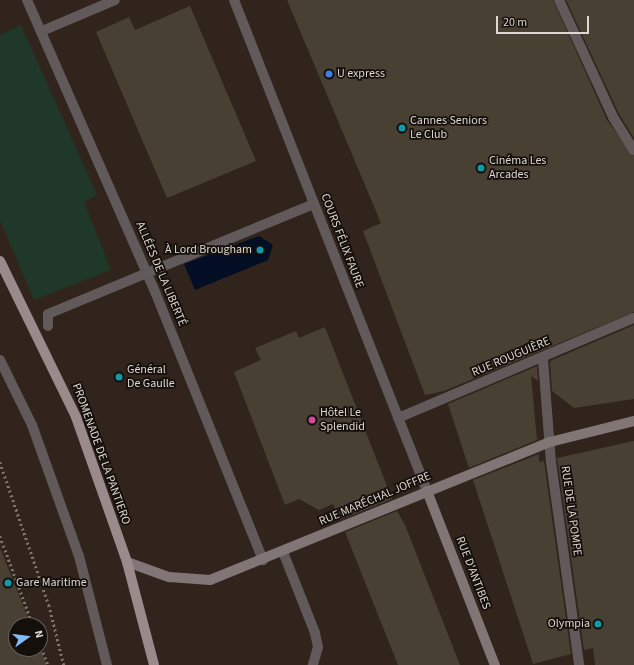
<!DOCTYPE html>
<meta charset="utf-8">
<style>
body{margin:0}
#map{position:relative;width:634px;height:665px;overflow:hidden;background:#30241c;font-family:"Source Sans 3",sans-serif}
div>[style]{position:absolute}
.green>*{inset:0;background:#203829}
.water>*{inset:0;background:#030e24}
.building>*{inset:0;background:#484033}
.path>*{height:2.5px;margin-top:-1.25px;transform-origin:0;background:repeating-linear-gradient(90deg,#817770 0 2px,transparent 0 5px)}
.lane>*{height:10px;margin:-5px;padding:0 5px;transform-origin:5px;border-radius:5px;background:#61595a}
.street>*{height:10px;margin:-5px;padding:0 5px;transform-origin:5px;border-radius:5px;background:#61595a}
.secondary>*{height:10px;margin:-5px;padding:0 5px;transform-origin:5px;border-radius:5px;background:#827576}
.primary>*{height:10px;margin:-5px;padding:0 5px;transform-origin:5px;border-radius:5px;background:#9b8a8c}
.dots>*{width:11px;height:11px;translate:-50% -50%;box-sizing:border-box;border:2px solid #140f0b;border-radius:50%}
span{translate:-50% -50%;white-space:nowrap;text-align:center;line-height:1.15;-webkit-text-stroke:3.5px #140f0b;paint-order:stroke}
.poi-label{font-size:12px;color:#dfd7d1}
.left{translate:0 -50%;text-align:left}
.right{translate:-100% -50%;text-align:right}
.street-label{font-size:12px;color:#dfd7d1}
.north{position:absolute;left:8px;top:617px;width:40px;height:40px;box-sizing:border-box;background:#140f0b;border:1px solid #655f5a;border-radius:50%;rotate:76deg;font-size:11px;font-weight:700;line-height:16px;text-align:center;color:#dfd7d1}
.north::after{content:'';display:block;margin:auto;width:14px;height:18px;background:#81bcfa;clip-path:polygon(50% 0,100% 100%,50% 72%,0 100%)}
.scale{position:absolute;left:496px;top:16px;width:93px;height:18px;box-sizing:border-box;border:2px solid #dfd7d1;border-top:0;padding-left:5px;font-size:12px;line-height:14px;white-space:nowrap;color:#dfd7d1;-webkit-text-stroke:3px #140f0b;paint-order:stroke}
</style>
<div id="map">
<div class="green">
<i style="clip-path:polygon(21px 25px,97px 195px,84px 202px,111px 270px,34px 300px,0 221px,0 35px)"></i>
</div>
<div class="water">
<i style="clip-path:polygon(259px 236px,273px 245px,268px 260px,195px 290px,184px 264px)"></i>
</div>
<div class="building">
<i style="clip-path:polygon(287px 0,553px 0,607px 120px,634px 156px,634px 312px,444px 391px,425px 395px,363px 231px,381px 223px)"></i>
<i style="clip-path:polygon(566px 0,634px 0,634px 138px,619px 114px)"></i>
<i style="clip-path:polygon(190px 6px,256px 161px,167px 198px,96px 32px,129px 17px,135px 30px)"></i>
<i style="clip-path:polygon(634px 325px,634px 399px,574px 408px,552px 391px,550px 361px)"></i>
<i style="clip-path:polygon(325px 327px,392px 499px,340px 520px,333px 504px,319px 510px,299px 499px,285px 505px,234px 372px,261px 360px,255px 348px,296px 331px,299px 338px)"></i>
<i style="clip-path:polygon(537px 366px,538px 381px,531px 376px,537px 440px,469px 468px,448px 404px)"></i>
<i style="clip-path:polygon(634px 441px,634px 665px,595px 665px,593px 648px,584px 650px,557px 458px)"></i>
<i style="clip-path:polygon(539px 454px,539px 462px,544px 461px,571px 654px,533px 664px,473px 480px)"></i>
<i style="clip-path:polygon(397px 511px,405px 525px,460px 665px,398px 665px,345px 532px)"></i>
<i style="clip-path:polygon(0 548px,31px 625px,16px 625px,16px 649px,40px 648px,47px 665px,0 665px)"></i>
</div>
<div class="path">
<i style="left:0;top:462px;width:151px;rotate:71.1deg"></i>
<i style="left:49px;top:605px;width:62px;rotate:76deg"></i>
<i style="left:0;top:536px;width:95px;rotate:69.7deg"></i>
<i style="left:40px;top:643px;width:23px;rotate:70deg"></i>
</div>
<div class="lane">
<i style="left:0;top:360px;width:72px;rotate:63.8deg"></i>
<i style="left:32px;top:425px;width:139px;rotate:70.3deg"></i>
<i style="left:79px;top:556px;width:113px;rotate:75.6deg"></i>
</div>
<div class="street">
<i style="left:27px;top:0;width:321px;rotate:66.3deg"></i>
<i style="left:156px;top:294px;width:287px;rotate:68.1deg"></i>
<i style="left:234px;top:0;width:528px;rotate:68.54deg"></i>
<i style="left:559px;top:0;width:129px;rotate:65.2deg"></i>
<i style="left:613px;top:117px;width:39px;rotate:58deg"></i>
<i style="left:42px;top:31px;width:79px;rotate:-23deg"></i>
<i style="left:48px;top:326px;width:12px;rotate:-90deg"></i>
<i style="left:48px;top:314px;width:288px;rotate:-22.5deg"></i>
<i style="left:543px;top:359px;width:103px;rotate:85.6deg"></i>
<i style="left:551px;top:462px;width:205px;rotate:82.1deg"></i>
<i style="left:398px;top:418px;width:256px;rotate:-23deg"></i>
<i style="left:283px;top:552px;width:87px;rotate:68.4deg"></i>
<i style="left:315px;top:633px;width:14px;rotate:78deg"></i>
<i style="left:318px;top:647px;width:19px;rotate:106deg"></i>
</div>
<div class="secondary">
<i style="left:427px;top:491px;width:187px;rotate:68.7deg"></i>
<i style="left:127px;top:562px;width:45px;rotate:19.7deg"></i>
<i style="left:169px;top:577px;width:41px;rotate:4.2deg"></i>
<i style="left:210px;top:580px;width:367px;rotate:-22.1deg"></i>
<i style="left:550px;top:442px;width:87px;rotate:-14deg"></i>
</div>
<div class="primary">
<i style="left:0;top:261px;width:174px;rotate:64deg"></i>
<i style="left:76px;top:417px;width:154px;rotate:70.6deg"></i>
<i style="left:127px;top:562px;width:106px;rotate:75.3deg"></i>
</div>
<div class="dots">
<i style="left:329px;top:74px;background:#3f7fe0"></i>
<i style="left:402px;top:128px;background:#0f9aa8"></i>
<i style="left:481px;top:168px;background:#0f9aa8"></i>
<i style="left:260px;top:250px;background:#0f9aa8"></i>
<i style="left:119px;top:377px;background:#0f9aa8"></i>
<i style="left:312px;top:420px;background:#d1479c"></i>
<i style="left:8px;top:583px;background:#0f9aa8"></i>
<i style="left:598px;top:624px;background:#0f9aa8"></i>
</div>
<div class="poi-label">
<span class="left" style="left:337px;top:74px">U express</span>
<span class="left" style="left:410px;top:128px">Cannes Seniors<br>Le Club</span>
<span class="left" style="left:489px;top:168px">Cinéma Les<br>Arcades</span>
<span class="right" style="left:252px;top:250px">À Lord Brougham</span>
<span class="left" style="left:127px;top:377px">Général<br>De Gaulle</span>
<span class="left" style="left:320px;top:420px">Hôtel Le<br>Splendid</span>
<span class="left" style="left:16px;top:583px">Gare Maritime</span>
<span class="right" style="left:590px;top:624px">Olympia</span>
</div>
<div class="street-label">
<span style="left:342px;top:241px;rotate:69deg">COURS FÉLIX FAURE</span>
<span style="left:161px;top:274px;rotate:67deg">ALLÉES DE LA LIBERTÉ</span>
<span style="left:511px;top:357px;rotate:-23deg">RUE ROUGUIÈRE</span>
<span style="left:101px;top:454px;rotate:70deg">PROMENADE DE LA PANTIERO</span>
<span style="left:375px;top:499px;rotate:-23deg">RUE MARÉCHAL JOFFRE</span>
<span style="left:571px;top:511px;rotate:82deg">RUE DE LA POMPE</span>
<span style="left:473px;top:573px;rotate:69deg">RUE D'ANTIBES</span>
</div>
<div class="north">N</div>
<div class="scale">20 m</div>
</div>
